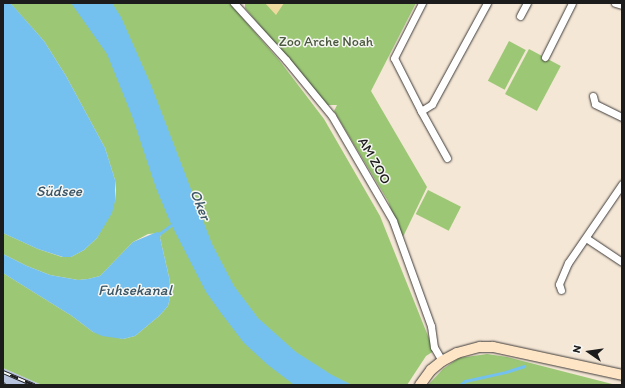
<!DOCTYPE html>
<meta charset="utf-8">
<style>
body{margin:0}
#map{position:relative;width:625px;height:388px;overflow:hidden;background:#f5e7d6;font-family:Itim,sans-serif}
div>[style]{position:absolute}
.industrial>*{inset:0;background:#b9c4de}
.green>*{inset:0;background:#9cc876;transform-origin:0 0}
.sand>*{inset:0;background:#eeda9e}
.water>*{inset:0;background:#74c0ee}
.stream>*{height:2.5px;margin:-1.25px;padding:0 1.25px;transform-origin:1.25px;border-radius:1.25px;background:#74c0ee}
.roads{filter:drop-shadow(0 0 1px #3d3a38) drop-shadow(0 0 1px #3d3a38)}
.street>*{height:7px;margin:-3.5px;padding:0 3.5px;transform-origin:3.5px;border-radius:3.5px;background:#fff}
.secondary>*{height:10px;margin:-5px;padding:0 5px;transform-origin:5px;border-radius:5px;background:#fee5c5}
.rail>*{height:4px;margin-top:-2px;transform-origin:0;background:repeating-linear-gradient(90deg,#f6f6f2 0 8px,#1c1c1c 0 16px);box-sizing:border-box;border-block:1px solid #1c1c1c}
span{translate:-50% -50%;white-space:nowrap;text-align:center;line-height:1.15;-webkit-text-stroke:3px #f6f6f2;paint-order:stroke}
.park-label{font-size:14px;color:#49583c}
.street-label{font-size:14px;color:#1c1c1c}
.water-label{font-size:15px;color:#3b5566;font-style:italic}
.frame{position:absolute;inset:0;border:4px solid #1c1c1c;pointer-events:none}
.north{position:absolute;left:569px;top:332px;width:40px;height:40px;-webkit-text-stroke:3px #f6f6f2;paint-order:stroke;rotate:283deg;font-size:11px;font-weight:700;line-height:16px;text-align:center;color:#1c1c1c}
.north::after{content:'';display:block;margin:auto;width:14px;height:18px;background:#1c1c1c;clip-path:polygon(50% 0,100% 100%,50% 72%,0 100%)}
</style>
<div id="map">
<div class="industrial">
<i style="clip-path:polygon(3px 368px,42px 385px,3px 385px)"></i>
</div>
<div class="green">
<i style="clip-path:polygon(10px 3px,230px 4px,279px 60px,324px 119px,380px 216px,434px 351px,426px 356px,407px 385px,42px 385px,3px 368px,3px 273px,72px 316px,93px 332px,123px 339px,135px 336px,159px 316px,168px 306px,171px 293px,169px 277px,160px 238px,161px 233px,148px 234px,133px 242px,100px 276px,88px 279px,78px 280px,50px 275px,27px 266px,3px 254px,3px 233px,38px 249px,62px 257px,71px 257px,84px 250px,97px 238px,115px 201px,116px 190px,115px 180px,105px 148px,66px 76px,44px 41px)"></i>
<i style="clip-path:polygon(245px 3px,416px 3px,371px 91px,427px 187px,402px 239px,388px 201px,334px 111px,337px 105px,327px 105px,245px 8px)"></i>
<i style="left:509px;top:41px;width:19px;height:45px;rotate:28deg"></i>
<i style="left:529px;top:49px;width:36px;height:51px;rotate:28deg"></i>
<i style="left:428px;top:190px;width:37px;height:27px;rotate:27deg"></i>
<i style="clip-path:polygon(487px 354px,507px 357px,616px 385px,428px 385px,443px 369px,459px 358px)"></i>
</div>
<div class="sand">
<i style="clip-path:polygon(265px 3px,284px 3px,276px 15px)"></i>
</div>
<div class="water">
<i style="clip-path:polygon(3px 3px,10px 3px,13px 6px,44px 41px,66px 76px,105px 148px,115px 180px,115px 201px,112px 213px,97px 238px,84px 250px,71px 257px,63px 257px,38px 249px,3px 233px)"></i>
<i style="clip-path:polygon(71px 3px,112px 3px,121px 17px,151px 85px,212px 244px,234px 286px,258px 318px,296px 352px,332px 375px,352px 385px,293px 384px,268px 365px,244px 343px,221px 313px,206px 292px,171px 224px,156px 188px,132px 116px,107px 54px)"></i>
<i style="clip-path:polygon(157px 232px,161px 233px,160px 238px,169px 277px,171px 293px,168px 306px,159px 316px,135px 336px,123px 339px,102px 336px,93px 332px,72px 316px,3px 273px,3px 254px,27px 266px,50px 275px,78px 280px,88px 279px,100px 276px,133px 242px)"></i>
</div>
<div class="stream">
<i style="left:159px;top:234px;width:19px;rotate:-36deg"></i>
<i style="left:460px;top:385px;width:6px;rotate:-39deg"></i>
<i style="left:465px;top:381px;width:42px;rotate:-12.4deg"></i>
<i style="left:506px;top:372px;width:19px;rotate:-18deg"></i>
</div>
<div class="roads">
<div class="street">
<i style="left:234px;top:3px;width:77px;rotate:47.6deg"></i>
<i style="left:286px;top:60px;width:72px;rotate:50.6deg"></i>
<i style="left:332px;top:116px;width:121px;rotate:59.8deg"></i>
<i style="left:393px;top:221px;width:112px;rotate:70.1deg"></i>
<i style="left:431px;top:326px;width:21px;rotate:82deg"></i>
<i style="left:434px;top:347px;width:16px;rotate:60deg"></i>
<i style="left:615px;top:3px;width:7px;rotate:16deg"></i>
<i style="left:520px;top:16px;width:15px;rotate:-62deg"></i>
<i style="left:545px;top:57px;width:60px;rotate:-63.4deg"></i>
<i style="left:593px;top:96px;width:8px;rotate:76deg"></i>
<i style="left:595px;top:104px;width:30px;rotate:26deg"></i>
<i style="left:421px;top:111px;width:59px;rotate:-117deg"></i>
<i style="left:394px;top:58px;width:62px;rotate:-63deg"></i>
<i style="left:447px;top:158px;width:54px;rotate:-119deg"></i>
<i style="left:421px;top:111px;width:13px;rotate:-32deg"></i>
<i style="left:432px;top:104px;width:115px;rotate:-61.4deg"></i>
<i style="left:586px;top:238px;width:43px;rotate:33.7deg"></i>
<i style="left:561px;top:290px;width:6px;rotate:-108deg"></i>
<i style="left:559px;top:284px;width:23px;rotate:-67deg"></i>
<i style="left:568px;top:263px;width:96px;rotate:-55.6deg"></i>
</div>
<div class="secondary">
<i style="left:420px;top:385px;width:19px;rotate:-54deg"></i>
<i style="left:431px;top:370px;width:14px;rotate:-39deg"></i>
<i style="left:442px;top:361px;width:17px;rotate:-28deg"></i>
<i style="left:457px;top:353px;width:24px;rotate:-15deg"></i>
<i style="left:480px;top:347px;width:13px"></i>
<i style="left:493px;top:347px;width:132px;rotate:12.2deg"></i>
</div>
</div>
<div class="rail">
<i style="left:3px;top:372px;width:34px;rotate:23deg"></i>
<i style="left:3px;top:384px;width:2px;rotate:27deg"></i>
</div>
<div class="park-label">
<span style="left:326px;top:42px">Zoo Arche Noah</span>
</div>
<div class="street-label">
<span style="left:374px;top:161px;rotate:60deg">AM ZOO</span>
</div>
<div class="water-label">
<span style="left:59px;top:192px">Südsee</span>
<span style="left:200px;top:205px;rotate:68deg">Oker</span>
<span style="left:135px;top:291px">Fuhsekanal</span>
</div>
<div class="frame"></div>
<div class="north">N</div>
</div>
